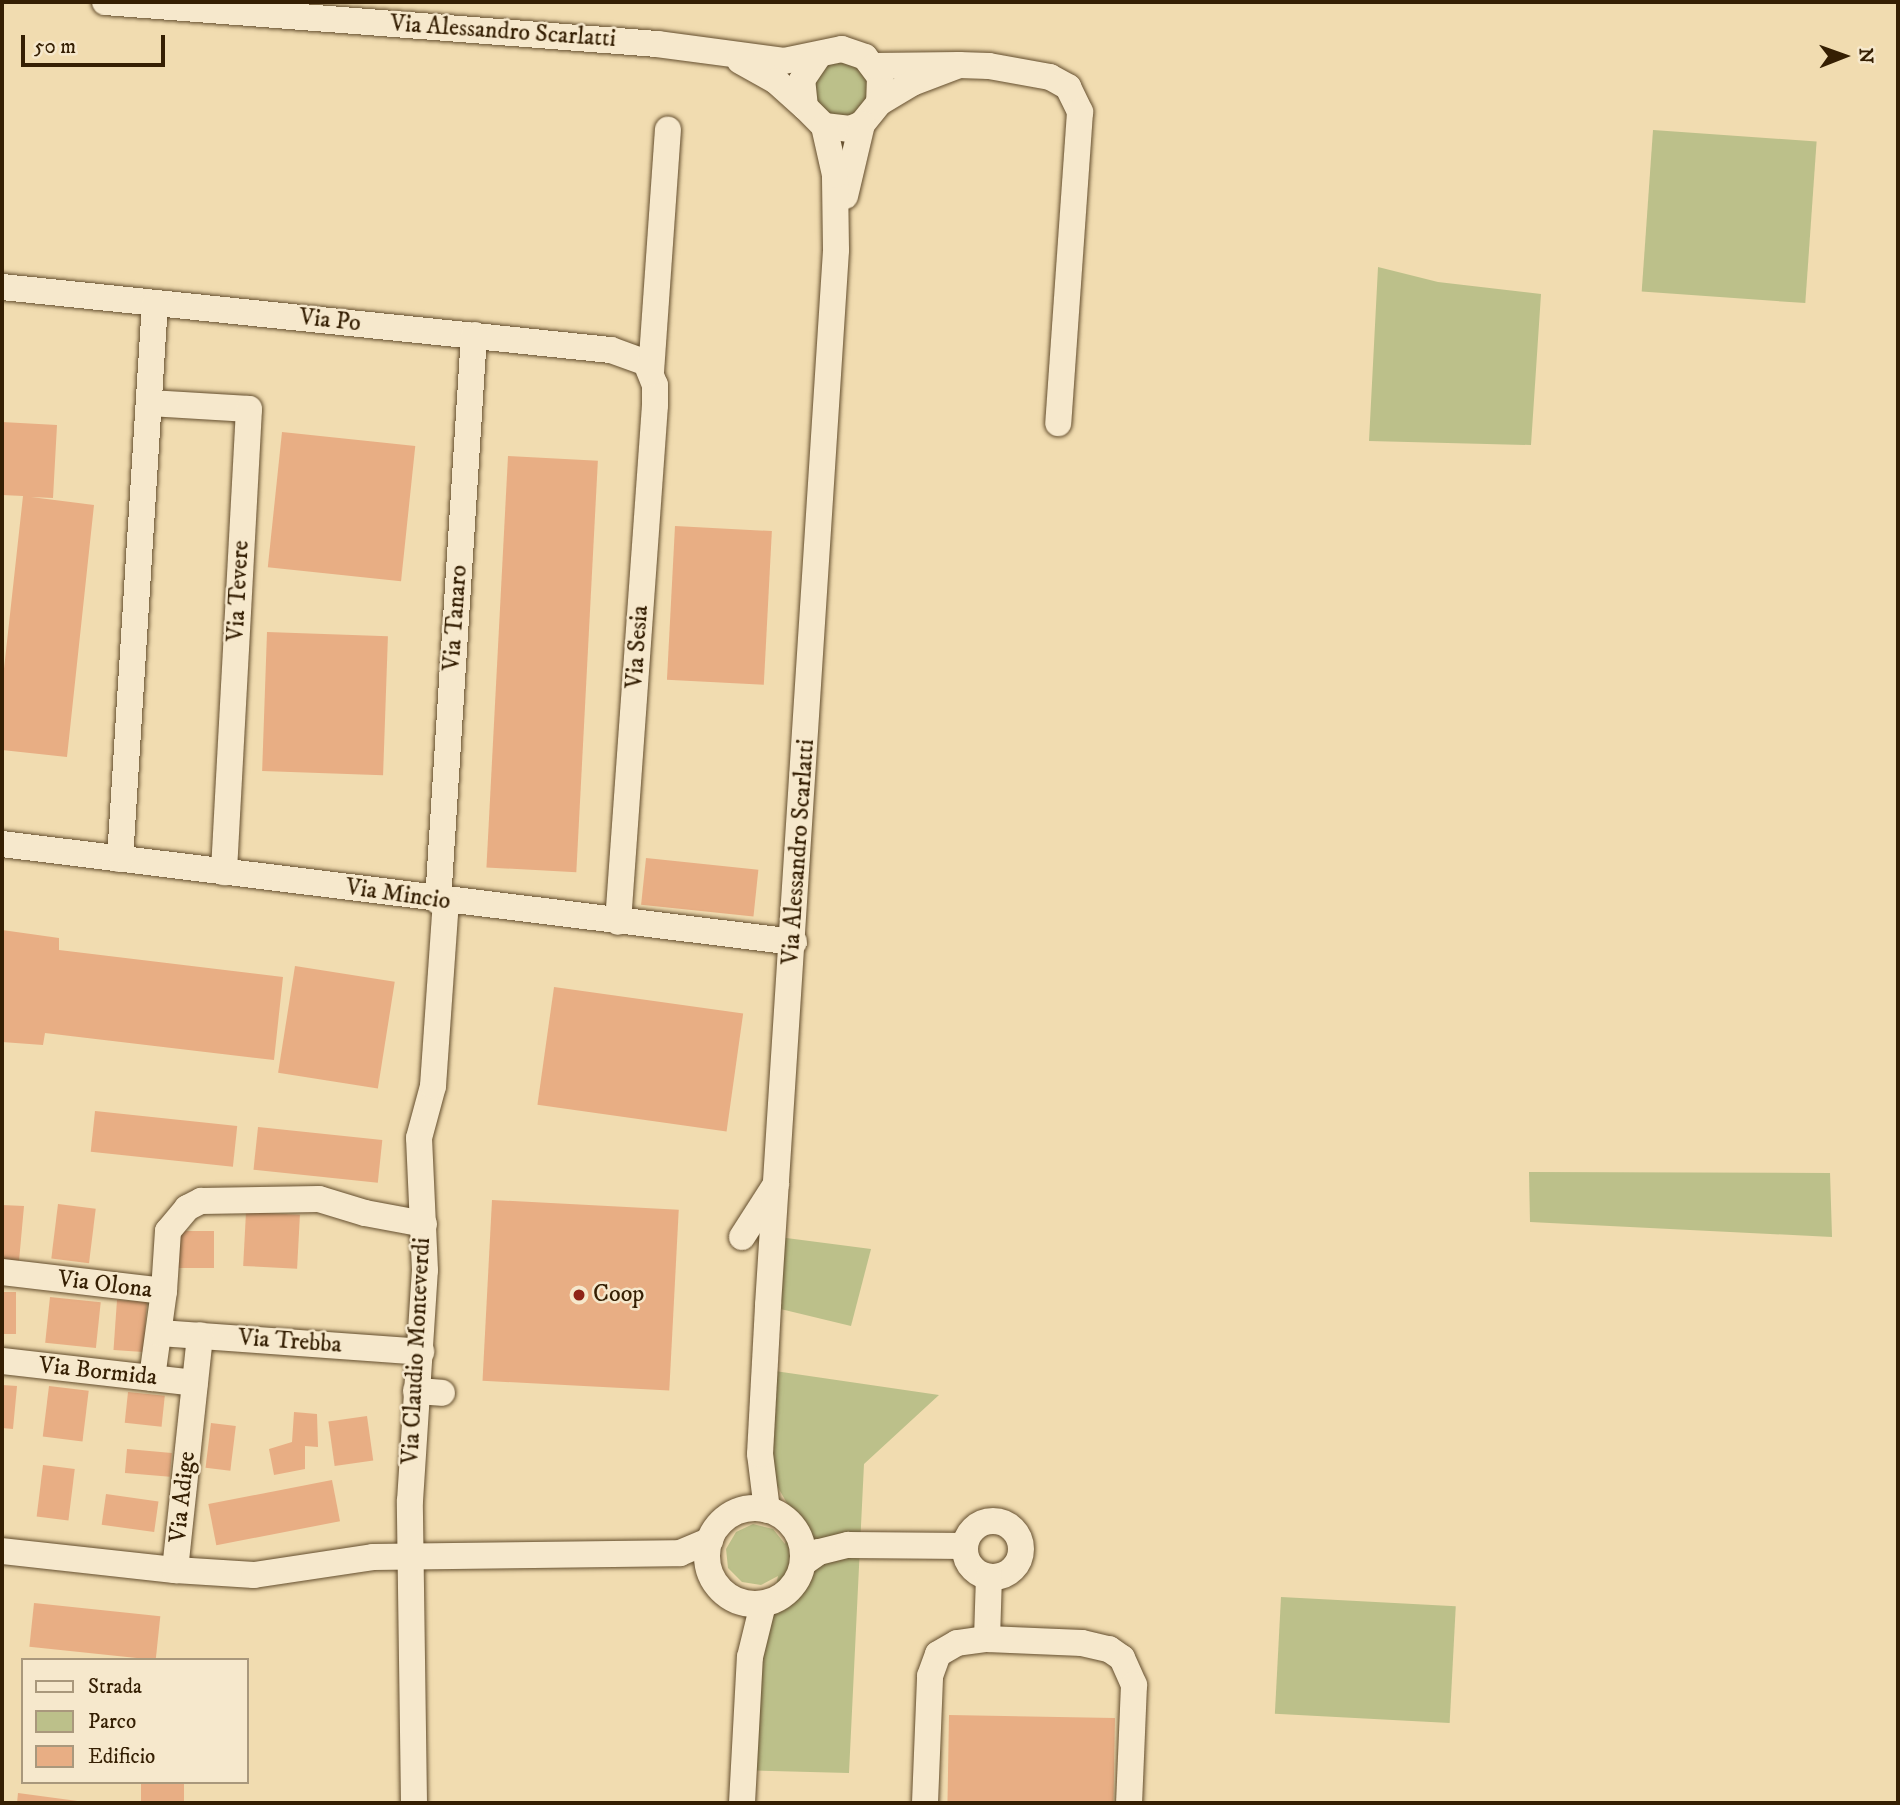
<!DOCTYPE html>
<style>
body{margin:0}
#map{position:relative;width:1900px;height:1805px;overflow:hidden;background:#f1dcb0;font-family:"IM FELL DW Pica",serif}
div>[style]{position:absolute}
.green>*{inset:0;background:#bcc08a;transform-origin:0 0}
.building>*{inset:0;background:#e8ae84;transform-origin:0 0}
.roads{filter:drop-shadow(0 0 2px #644e2e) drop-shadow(0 0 2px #644e2e)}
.minor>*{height:26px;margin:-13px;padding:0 13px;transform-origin:13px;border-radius:13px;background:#f6e8cc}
.minor>.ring{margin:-13px;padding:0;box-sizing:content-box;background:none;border:26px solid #f6e8cc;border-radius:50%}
.dots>*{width:19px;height:19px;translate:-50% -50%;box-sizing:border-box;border:4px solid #f6e8cc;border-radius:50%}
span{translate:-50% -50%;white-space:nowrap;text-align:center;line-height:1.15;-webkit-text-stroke:5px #f6e8cc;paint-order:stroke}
.street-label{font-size:24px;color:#351f03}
.poi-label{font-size:24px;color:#351f03}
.left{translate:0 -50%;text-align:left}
.frame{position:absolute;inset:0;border:4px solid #351f03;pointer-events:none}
.legend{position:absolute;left:21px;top:1658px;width:228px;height:126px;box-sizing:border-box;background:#f6e8cc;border:2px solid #a9987c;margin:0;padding:9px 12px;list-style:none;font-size:21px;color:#351f03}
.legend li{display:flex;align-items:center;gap:14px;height:35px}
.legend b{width:35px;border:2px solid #a9987c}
.north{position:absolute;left:1809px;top:21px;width:70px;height:70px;-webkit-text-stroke:5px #f6e8cc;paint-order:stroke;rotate:89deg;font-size:19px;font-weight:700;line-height:28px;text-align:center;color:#351f03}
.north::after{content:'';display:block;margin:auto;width:24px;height:32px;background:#351f03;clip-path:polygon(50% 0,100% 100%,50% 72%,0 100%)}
.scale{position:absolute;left:21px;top:35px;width:144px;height:32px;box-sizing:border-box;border:4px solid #351f03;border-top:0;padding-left:9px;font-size:21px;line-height:24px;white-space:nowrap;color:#351f03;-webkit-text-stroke:5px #f6e8cc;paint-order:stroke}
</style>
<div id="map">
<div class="green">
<i style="clip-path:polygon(839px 57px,866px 69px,868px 108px,840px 122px,813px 106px,813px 74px)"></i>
<i style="left:1653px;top:130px;width:164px;height:162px;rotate:4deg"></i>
<i style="clip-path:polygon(1378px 267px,1438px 282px,1541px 294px,1531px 445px,1369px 441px)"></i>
<i style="clip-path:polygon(1529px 1172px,1830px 1173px,1832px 1237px,1530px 1222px)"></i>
<i style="clip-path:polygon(771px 1236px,871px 1249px,851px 1326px,764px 1305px)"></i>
<i style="clip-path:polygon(775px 1371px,939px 1395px,864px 1464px,849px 1773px,737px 1770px,778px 1576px,761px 1585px,742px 1582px,728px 1568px,726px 1549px,736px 1532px,753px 1524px,773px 1529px,785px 1544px,792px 1512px,772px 1477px)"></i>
<i style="left:1281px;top:1597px;width:175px;height:117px;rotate:3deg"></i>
</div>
<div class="building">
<i style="clip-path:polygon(2px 422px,57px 425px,53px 498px,31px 497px,94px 505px,67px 757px,2px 750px,2px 687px,23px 496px,2px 495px)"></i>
<i style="left:282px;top:432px;width:134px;height:136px;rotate:6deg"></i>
<i style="left:508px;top:456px;width:90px;height:412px;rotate:3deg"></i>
<i style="left:675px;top:526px;width:97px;height:154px;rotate:3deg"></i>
<i style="left:267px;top:632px;width:121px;height:139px;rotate:2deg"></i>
<i style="left:646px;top:858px;width:113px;height:47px;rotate:6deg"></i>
<i style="clip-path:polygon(2px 930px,59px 938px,59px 950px,283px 977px,274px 1060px,45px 1033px,43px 1045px,2px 1042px)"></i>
<i style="left:295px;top:966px;width:101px;height:108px;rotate:9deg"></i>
<i style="left:554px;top:987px;width:191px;height:119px;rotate:8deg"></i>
<i style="left:95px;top:1111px;width:143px;height:41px;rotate:6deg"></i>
<i style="left:258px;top:1127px;width:125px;height:43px;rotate:6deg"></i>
<i style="left:492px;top:1200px;width:187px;height:181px;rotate:3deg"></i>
<i style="left:58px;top:1204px;width:38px;height:55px;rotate:7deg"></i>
<i style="clip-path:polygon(2px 1205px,24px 1206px,19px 1261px,2px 1259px)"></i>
<i style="left:246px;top:1212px;width:54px;height:54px;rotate:3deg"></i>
<i style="left:178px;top:1231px;width:36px;height:37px"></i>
<i style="left:2px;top:1292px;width:14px;height:42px"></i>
<i style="left:50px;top:1297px;width:51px;height:46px;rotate:6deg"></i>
<i style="left:117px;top:1300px;width:30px;height:50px;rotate:4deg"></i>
<i style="clip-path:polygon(2px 1385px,17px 1386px,13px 1429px,2px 1428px)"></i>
<i style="left:49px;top:1386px;width:40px;height:51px;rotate:7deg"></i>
<i style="left:128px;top:1392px;width:37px;height:31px;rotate:6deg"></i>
<i style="clip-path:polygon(294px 1412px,317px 1414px,318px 1447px,305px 1446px,305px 1469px,274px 1475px,269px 1449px,292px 1442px)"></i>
<i style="left:367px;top:1416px;width:45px;height:39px;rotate:82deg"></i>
<i style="left:211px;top:1423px;width:25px;height:45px;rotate:7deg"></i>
<i style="left:127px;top:1449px;width:45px;height:24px;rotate:5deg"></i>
<i style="left:43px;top:1465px;width:32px;height:52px;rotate:7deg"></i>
<i style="left:332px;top:1480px;width:42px;height:126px;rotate:79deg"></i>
<i style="left:106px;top:1494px;width:53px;height:31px;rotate:8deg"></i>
<i style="left:34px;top:1603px;width:127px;height:44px;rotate:6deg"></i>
<i style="left:949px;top:1715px;width:166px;height:88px;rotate:1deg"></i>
<i style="left:141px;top:1782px;width:43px;height:21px"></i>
<i style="clip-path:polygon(18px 1793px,85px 1802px,85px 1803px,17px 1803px)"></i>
</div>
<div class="roads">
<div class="minor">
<i style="left:105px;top:2px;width:554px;rotate:4.35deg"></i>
<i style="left:657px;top:44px;width:128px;rotate:7.6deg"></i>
<i style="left:784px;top:61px;width:59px;rotate:-11.7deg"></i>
<i style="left:842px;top:49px;width:24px;rotate:19deg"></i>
<i style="left:865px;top:57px;width:25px;rotate:53deg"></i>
<i style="left:880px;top:77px;width:26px;rotate:92deg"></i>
<i style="left:879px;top:103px;width:27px;rotate:129deg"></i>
<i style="left:862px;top:124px;width:13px;rotate:157deg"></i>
<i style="left:850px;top:129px;width:26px;rotate:-173deg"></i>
<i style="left:824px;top:126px;width:27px;rotate:-135deg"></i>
<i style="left:805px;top:107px;width:27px;rotate:-96deg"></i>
<i style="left:802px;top:80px;width:27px;rotate:-56deg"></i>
<i style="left:740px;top:61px;width:41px;rotate:29.1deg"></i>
<i style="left:776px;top:81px;width:39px;rotate:42deg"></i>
<i style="left:959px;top:65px;width:30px;rotate:2deg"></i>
<i style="left:989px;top:66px;width:62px;rotate:10.2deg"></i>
<i style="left:1050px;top:77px;width:21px;rotate:29deg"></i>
<i style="left:1068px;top:87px;width:28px;rotate:64deg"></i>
<i style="left:1080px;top:112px;width:312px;rotate:94deg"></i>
<i style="left:874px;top:66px;width:85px;rotate:-0.7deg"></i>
<i style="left:959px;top:65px;width:50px;rotate:159deg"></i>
<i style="left:912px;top:83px;width:39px;rotate:149deg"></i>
<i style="left:845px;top:196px;width:74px;rotate:-76.7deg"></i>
<i style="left:2px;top:287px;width:612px;rotate:5.91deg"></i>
<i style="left:611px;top:350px;width:37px;rotate:20deg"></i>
<i style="left:646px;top:363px;width:24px;rotate:68deg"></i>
<i style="left:655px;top:385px;width:20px;rotate:90deg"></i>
<i style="left:655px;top:405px;width:518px;rotate:94.09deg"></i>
<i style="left:651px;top:372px;width:243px;rotate:-86deg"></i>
<i style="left:150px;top:403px;width:99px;rotate:3.5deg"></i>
<i style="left:249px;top:409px;width:464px;rotate:93.1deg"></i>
<i style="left:2px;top:844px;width:798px;rotate:7.05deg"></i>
<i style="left:120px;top:859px;width:557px;rotate:-86.4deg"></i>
<i style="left:438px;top:901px;width:567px;rotate:-86.36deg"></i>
<i style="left:742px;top:1237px;width:63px;rotate:-57.3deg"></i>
<i style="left:2px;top:1272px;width:163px;rotate:6.7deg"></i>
<i style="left:164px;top:1291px;width:88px;rotate:97.9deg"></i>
<i style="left:164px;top:1291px;width:60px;rotate:-86.2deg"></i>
<i style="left:168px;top:1231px;width:30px;rotate:-50deg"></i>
<i style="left:187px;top:1208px;width:16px;rotate:-27deg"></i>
<i style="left:201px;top:1201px;width:118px;rotate:-1deg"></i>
<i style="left:319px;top:1199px;width:48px;rotate:16.9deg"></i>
<i style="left:365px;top:1213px;width:60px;rotate:10.6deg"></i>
<i style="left:159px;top:1333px;width:263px;rotate:4.1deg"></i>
<i style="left:2px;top:1361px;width:194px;rotate:6.5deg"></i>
<i style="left:416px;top:1391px;width:26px;rotate:4deg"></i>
<i class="ring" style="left:707px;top:1508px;width:70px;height:70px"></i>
<i style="left:767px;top:1510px;width:56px;rotate:-97.1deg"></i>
<i style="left:760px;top:1454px;width:149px;rotate:-86.9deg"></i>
<i style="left:768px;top:1305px;width:1057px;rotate:-86.31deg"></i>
<i style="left:836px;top:250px;width:75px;rotate:-90.8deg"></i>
<i style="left:835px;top:175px;width:50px;rotate:-102.7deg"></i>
<i class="ring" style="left:965px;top:1521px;width:30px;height:30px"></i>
<i style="left:2px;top:1551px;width:174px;rotate:6.3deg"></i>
<i style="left:175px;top:1570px;width:236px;rotate:-83.9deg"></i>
<i style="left:803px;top:1563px;width:19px;rotate:-35deg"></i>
<i style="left:819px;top:1552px;width:30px;rotate:-14deg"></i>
<i style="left:848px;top:1545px;width:117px;rotate:0.5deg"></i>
<i style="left:175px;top:1570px;width:79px;rotate:3.6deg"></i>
<i style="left:254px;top:1575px;width:120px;rotate:-8.6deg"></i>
<i style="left:373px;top:1557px;width:307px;rotate:-0.7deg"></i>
<i style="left:680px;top:1553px;width:33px;rotate:-23deg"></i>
<i style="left:987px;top:1639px;width:62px;rotate:-88.2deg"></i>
<i style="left:414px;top:1803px;width:302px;rotate:-90.8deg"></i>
<i style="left:410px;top:1501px;width:231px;rotate:-86.3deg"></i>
<i style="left:425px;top:1270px;width:132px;rotate:-92.6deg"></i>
<i style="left:419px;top:1138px;width:54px;rotate:-74.9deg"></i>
<i style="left:433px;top:1086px;width:184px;rotate:-86deg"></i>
<i style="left:742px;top:1803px;width:146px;rotate:-86.9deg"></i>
<i style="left:750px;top:1657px;width:55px;rotate:-76.2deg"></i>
<i style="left:925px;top:1803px;width:127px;rotate:-87.7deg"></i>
<i style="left:930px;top:1676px;width:23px;rotate:-70deg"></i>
<i style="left:938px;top:1654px;width:22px;rotate:-30deg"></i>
<i style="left:957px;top:1643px;width:30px;rotate:-8deg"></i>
<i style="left:987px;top:1639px;width:95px;rotate:2.4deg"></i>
<i style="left:1082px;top:1643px;width:28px;rotate:13deg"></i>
<i style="left:1109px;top:1649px;width:16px;rotate:35deg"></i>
<i style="left:1122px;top:1658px;width:30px;rotate:66deg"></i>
<i style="left:1134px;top:1685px;width:118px;rotate:92.4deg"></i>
</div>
</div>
<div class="dots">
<i style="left:579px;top:1295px;background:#8f2418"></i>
</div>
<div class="street-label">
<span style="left:503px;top:32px;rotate:4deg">Via Alessandro Scarlatti</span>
<span style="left:330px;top:321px;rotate:6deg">Via Po</span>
<span style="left:239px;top:591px;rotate:-87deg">Via Tevere</span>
<span style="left:456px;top:618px;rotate:-86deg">Via Tanaro</span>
<span style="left:638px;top:647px;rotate:-86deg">Via Sesia</span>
<span style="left:799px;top:852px;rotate:-86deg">Via Alessandro Scarlatti</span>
<span style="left:398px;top:895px;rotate:8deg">Via Mincio</span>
<span style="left:105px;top:1285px;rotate:7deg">Via Olona</span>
<span style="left:290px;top:1342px;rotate:4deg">Via Trebba</span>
<span style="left:417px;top:1351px;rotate:-87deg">Via Claudio Monteverdi</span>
<span style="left:98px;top:1372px;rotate:6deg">Via Bormida</span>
<span style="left:183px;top:1497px;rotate:-84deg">Via Adige</span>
</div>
<div class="poi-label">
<span class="left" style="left:593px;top:1295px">Coop</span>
</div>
<div class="frame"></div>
<ul class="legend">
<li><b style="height:9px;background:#f6e8cc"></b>Strada</li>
<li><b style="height:19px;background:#bcc08a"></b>Parco</li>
<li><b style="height:19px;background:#e8ae84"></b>Edificio</li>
</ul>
<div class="north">N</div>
<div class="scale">50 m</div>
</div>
